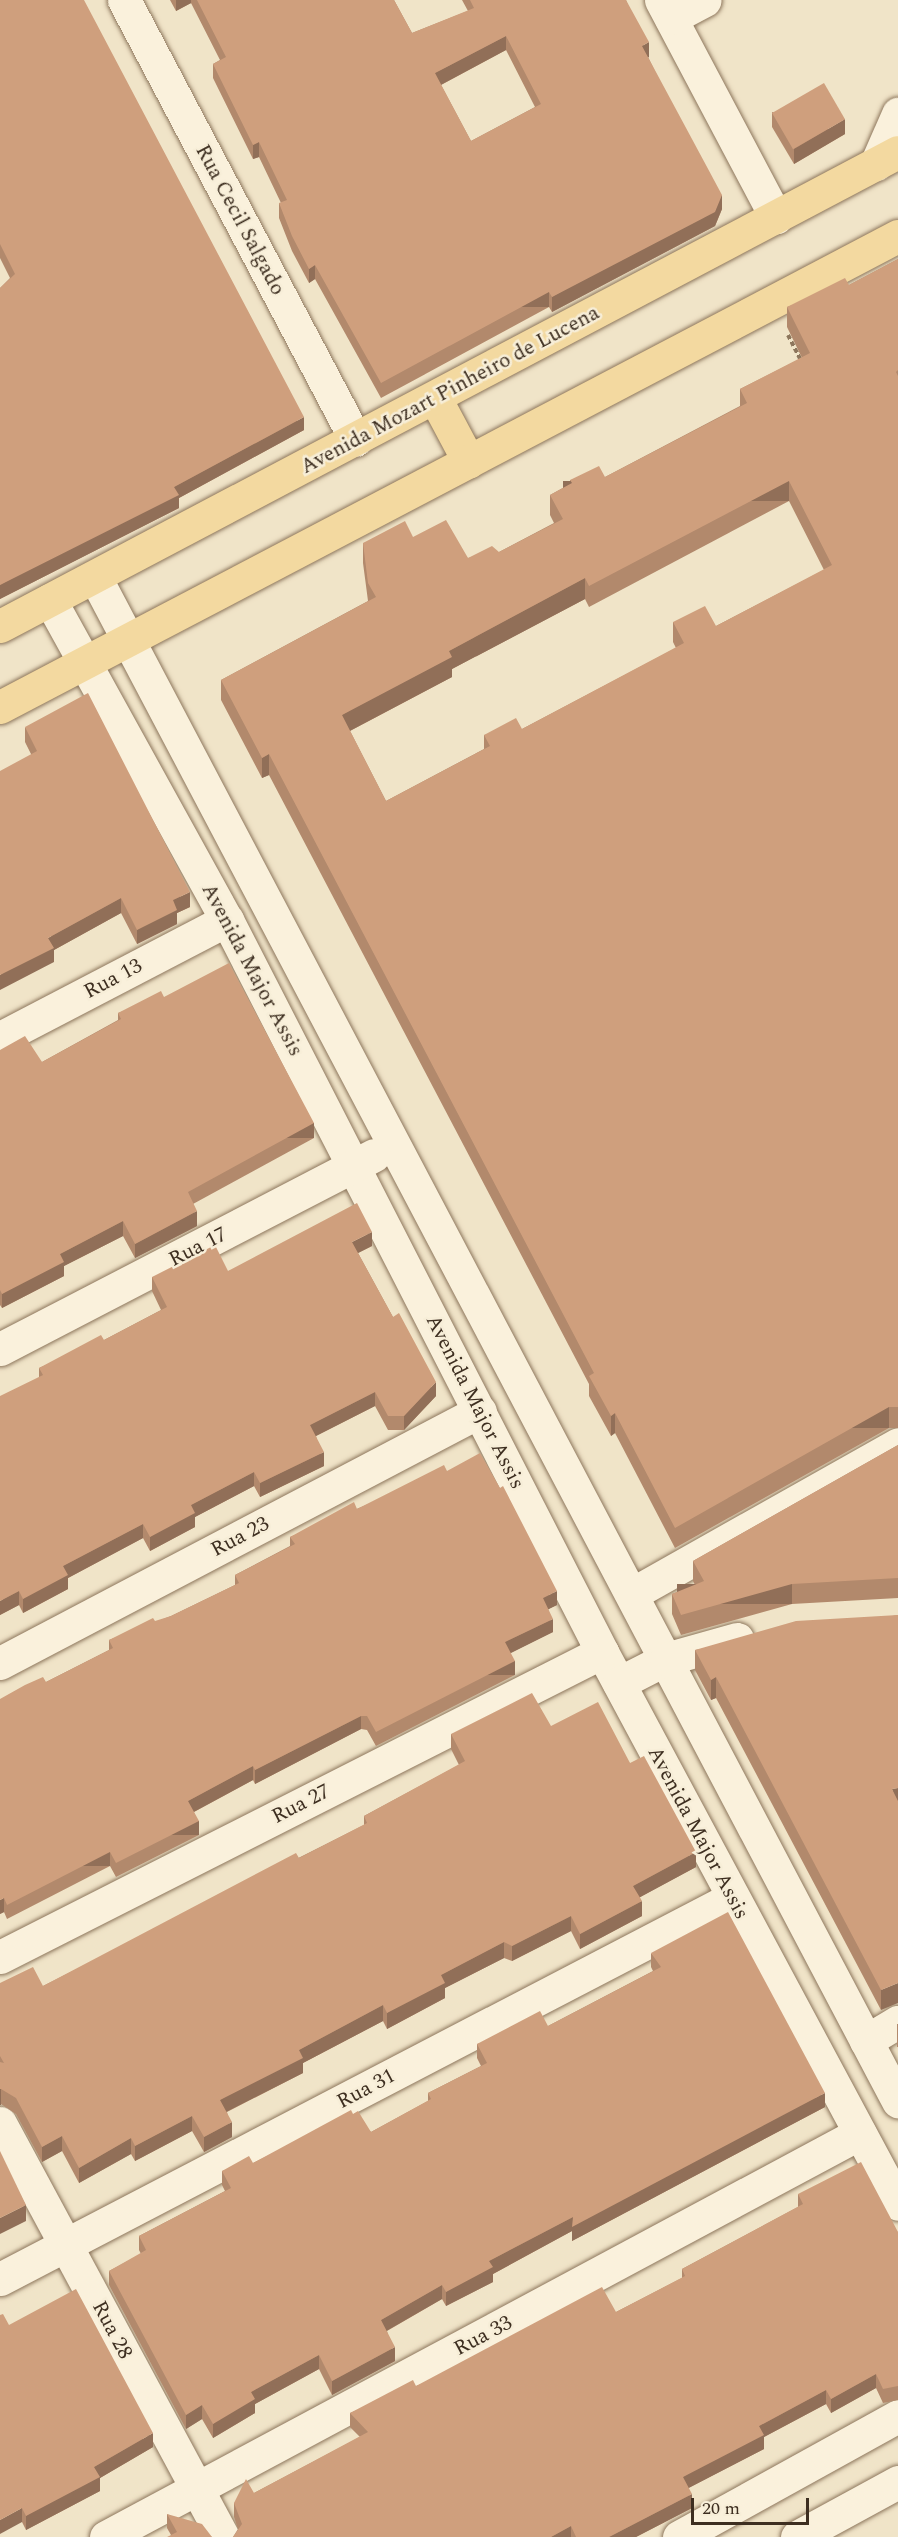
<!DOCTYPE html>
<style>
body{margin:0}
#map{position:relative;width:898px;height:2537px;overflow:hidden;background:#f0e4c8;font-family:Spectral,serif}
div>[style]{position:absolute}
.path>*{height:4px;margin-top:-2px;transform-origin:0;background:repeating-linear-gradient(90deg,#8d765c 0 4.5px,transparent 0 7.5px)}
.roads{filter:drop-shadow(0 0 2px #8d765c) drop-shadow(0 0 2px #8d765c)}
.minor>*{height:33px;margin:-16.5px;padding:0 16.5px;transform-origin:16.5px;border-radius:16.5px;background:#faf1dc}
.major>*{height:33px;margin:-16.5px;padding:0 16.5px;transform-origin:16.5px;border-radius:16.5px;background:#f3d9a0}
.wall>*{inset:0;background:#b2896c;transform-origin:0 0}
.shaded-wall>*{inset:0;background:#916f58;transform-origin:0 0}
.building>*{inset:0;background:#cf9f7d;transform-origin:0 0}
span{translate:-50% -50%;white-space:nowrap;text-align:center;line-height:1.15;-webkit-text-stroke:5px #f7eed8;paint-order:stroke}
.street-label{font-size:21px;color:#3d2e20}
.scale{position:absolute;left:691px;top:2498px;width:118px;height:27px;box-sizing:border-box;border:3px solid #3d2e20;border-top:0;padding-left:8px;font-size:18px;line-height:21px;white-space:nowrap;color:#3d2e20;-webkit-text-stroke:4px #f7eed8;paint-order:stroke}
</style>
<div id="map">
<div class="path">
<i style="left:788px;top:335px;width:31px;rotate:63deg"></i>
</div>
<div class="roads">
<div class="minor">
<i style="left:124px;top:0;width:497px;rotate:62.2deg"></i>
<i style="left:661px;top:0;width:246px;rotate:62.1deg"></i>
<i style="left:671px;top:18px;width:38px;rotate:-28deg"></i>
<i style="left:876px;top:164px;width:55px;rotate:-66.3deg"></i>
<i style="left:95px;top:577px;width:1723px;rotate:62.22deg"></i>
<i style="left:50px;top:600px;width:366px;rotate:61.1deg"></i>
<i style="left:227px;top:920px;width:822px;rotate:62.87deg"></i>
<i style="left:602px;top:1652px;width:626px;rotate:61.8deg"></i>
<i style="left:0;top:1038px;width:256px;rotate:-27.5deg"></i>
<i style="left:0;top:1349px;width:421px;rotate:-27.4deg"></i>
<i style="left:632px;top:1594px;width:305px;rotate:-29.4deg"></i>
<i style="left:0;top:1663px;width:542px;rotate:-27.7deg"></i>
<i style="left:619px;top:1683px;width:53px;rotate:-27.1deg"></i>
<i style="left:666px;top:1659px;width:74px;rotate:-15.7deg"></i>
<i style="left:0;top:1957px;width:675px;rotate:-26.87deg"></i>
<i style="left:866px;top:2041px;width:37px;rotate:-31deg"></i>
<i style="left:0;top:2123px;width:470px;rotate:61.7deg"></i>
<i style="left:0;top:2279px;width:825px;rotate:-27.5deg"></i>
<i style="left:106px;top:2537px;width:855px;rotate:-28.18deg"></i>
<i style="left:679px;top:2537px;width:250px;rotate:-28.9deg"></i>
<i style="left:797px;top:2537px;width:115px;rotate:-28.6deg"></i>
</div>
<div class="major">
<i style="left:435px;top:398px;width:72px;rotate:62deg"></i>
<i style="left:0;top:626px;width:1015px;rotate:-27.83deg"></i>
<i style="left:0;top:707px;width:1014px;rotate:-27.68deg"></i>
</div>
</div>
<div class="wall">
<i style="clip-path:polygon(0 0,304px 430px,179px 498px,179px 508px,0 599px,0 288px,10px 278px,0 258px)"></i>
<i style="clip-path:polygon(evenodd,170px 0,394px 0,412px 33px,468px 11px,462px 0,626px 0,648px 57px,722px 209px,715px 226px,552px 312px,549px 307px,381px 398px,315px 279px,309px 283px,292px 251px,279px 218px,279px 203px,281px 203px,259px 157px,253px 159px,213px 78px,213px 64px,220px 60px,191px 3px,176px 11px,170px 0,506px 50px,535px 107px,471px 141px,441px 85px,506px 50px)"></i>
<i style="clip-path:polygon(772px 112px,845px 134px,794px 164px,772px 127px)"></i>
<i style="clip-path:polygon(evenodd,898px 259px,898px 1428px,889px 1428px,675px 1548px,615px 1433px,611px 1436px,589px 1396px,589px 1384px,269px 775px,262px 778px,221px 700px,221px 680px,368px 601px,363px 563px,363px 543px,413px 537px,468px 558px,499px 552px,554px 523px,550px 515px,550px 495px,570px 484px,570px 480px,605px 477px,740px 406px,740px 389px,802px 358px,787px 327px,787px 307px,849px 285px,898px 259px,789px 501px,824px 570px,716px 626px,673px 622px,673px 642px,676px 648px,522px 729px,484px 735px,484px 749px,386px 801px,350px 731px,452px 677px,452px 669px,585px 599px,589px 607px,789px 501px)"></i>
<i style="clip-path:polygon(25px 727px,190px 907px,177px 913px,177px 924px,137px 944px,121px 913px,54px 950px,54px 962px,31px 754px,25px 742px)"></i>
<i style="clip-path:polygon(164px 997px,314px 1138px,193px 1204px,197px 1226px,135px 1258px,123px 1236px,64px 1266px,64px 1276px,2px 1308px,0 1305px,0 1050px,42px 1062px,118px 1020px,118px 1013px)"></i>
<i style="clip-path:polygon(372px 1246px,358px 1253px,436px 1396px,404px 1430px,388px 1430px,375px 1406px,316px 1436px,324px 1466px,260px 1497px,254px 1486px,195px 1517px,195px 1527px,150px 1551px,143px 1538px,68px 1578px,68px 1589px,23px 1613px,19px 1605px,0 1615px,39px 1377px,39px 1368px,104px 1340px,161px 1310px,152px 1291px,152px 1277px,228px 1271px)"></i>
<i style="clip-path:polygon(898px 1445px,898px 1598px,792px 1604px,681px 1635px,672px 1614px,672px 1594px,695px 1585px,693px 1581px,693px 1561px)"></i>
<i style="clip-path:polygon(447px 1471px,557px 1605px,548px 1609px,553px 1632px,510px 1653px,515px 1675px,376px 1746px,367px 1730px,361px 1729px,255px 1784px,253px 1780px,194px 1812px,199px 1835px,116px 1877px,110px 1866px,7px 1919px,4px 1912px,0 1914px,46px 1682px,109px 1650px,109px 1640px,171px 1616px,235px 1585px,235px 1575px,290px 1546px,290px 1537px)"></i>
<i style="clip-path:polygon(898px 1615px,881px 2010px,716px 1698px,711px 1700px,695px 1670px,695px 1650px)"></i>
<i style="clip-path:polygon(551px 1726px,630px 1763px,696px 1867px,640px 1897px,642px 1916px,580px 1949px,571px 1931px,512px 1961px,504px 1958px,445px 1988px,445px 1998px,387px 2029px,383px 2021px,303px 2063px,303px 2073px,227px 2112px,232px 2137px,204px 2152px,192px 2131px,135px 2161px,131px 2154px,79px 2183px,62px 2151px,42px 2162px,16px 2114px,1px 2104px,0 2105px,0 1983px,43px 1986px,364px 1825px,364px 1816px,459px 1765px,451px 1749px,451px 1734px)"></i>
<i style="clip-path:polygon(651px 1953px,825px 2107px,572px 2241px,572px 2231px,493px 2274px,493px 2282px,446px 2306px,442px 2299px,387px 2331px,395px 2361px,332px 2395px,319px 2369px,255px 2404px,255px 2413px,213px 2438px,202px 2419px,186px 2429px,109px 2285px,109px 2271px,141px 2254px,139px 2250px,139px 2236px,225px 2191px,222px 2185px,222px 2171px,253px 2163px,353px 2114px,371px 2132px,428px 2101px,428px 2093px,481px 2066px,477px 2058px,477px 2044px,548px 2026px,653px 1971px,651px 1967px)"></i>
<i style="left:898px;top:2024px;width:23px;height:1px;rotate:90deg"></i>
<i style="clip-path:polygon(798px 2194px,898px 2232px,898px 2400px,883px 2403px,876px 2388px,831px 2413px,826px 2404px,764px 2437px,764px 2449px,688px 2488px,692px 2508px,636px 2537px,233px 2537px,238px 2529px,234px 2517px,234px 2503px,254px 2493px,360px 2437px,350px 2427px,350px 2413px,416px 2386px,616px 2312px,682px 2278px,682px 2269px,798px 2207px)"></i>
<i style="clip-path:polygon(9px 2325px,153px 2447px,100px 2478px,100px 2491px,26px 2530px,22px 2522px)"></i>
<i style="clip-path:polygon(167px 2514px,212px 2537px,171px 2535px,167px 2528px)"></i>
</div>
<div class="shaded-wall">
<i style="clip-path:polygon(176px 0,191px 0,191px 3px,176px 11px)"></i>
<i style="clip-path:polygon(506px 36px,506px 50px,435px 88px,435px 73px)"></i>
<i style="clip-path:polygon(649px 42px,649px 57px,642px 61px,642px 46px)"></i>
<i style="clip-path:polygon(845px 119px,845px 134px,794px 164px,794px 149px)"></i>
<i style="clip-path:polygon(259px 142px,259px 157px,253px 159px,253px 145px)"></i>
<i style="clip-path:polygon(722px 195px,722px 209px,715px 226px,552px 312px,552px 297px)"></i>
<i style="clip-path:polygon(315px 265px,315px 279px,309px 283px,309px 269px)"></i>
<i style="left:549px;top:292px;width:15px;height:191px;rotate:90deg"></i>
<i style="clip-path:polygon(304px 417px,304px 430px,179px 498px,179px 508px,0 599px,0 585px,174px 487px)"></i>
<i style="left:789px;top:481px;width:20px;height:226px;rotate:90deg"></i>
<i style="clip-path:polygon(585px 578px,585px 599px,452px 669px,452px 677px,342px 735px,342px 715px,449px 651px)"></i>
<i style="clip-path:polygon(269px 754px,269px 775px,262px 778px,262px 758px)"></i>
<i style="clip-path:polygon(190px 892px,190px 907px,177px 913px,177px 924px,137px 944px,137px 930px,173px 900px)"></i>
<i style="clip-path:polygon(121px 898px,121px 913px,54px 950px,54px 962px,0 990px,0 975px,48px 938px)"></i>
<i style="left:314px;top:1123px;width:15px;height:144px;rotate:90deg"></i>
<i style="clip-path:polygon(197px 1211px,197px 1226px,135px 1258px,135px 1244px)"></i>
<i style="clip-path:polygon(123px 1221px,123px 1236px,64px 1266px,64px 1276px,2px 1308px,2px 1294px,60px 1254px)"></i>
<i style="clip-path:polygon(372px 1232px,372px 1246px,352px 1256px,352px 1242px)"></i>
<i style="clip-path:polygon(436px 1382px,436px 1396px,404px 1430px,404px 1416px)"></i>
<i style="clip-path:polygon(375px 1392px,375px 1406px,310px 1439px,310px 1425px)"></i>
<i style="left:889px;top:1407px;width:21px;height:246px;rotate:90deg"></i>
<i style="clip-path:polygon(615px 1413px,615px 1433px,611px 1436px,611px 1416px)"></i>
<i style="clip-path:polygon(324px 1452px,324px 1466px,260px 1497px,260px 1483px)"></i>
<i style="clip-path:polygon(254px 1472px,254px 1486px,195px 1517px,195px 1527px,150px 1551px,150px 1537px,191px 1505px)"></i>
<i style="clip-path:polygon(143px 1524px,143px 1538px,68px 1578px,68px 1589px,23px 1613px,23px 1599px,63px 1566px)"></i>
<i style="left:792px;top:1584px;width:20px;height:115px;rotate:90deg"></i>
<i style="clip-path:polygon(19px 1591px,19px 1605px,0 1615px,0 1601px)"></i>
<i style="clip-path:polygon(557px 1591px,557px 1605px,543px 1612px,543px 1598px)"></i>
<i style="clip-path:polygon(553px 1619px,553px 1632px,505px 1656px,505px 1642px)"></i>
<i style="left:515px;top:1661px;width:14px;height:156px;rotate:90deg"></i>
<i style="clip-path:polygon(716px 1677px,716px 1698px,711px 1700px,711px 1680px)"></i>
<i style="clip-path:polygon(361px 1716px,361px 1729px,255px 1784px,255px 1770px)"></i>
<i style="clip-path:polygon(253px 1766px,253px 1780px,188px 1815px,188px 1801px)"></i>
<i style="clip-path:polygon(898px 1788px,898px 1808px,892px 1789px)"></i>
<i style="left:199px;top:1821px;width:14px;height:93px;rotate:90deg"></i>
<i style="left:110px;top:1852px;width:14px;height:116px;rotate:90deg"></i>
<i style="clip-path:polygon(696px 1852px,696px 1867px,633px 1901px,633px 1886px)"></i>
<i style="clip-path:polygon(4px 1898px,4px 1912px,0 1914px,0 1900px)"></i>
<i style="clip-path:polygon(642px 1901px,642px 1916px,580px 1949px,580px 1934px)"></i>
<i style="clip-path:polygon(571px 1916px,571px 1931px,512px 1961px,512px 1946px)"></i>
<i style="clip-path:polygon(504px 1942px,504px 1958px,445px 1988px,445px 1998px,387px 2029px,387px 2013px,441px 1975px)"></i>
<i style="clip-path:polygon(898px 1983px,898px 2003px,881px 2010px,881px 1990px)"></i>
<i style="clip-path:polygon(383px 2005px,383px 2021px,303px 2063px,303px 2073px,220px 2115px,220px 2100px,299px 2050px)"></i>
<i style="left:0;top:2089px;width:1px;height:16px"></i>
<i style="clip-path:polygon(825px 2093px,825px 2107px,572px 2241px,572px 2231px,493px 2274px,493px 2282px,446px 2306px,446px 2292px,489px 2261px,573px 2217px)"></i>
<i style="clip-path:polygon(192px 2116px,192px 2131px,135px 2161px,135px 2146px)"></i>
<i style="clip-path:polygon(232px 2122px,232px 2137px,204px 2152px,204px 2137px)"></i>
<i style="clip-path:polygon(62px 2136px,62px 2151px,42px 2162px,42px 2147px)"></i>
<i style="clip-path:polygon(131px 2138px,131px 2154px,79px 2183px,79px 2168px)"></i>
<i style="clip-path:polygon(26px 2205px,26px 2221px,0 2234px,0 2218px)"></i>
<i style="clip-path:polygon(442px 2285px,442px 2299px,381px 2334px,381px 2320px)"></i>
<i style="clip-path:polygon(395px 2347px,395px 2361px,332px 2395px,332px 2381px)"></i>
<i style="clip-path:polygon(319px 2355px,319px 2369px,255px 2404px,255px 2413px,213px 2438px,213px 2424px,251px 2392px)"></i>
<i style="clip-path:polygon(876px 2374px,876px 2388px,831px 2413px,831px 2399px)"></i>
<i style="clip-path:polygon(826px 2390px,826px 2404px,764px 2437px,764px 2449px,683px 2491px,683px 2477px,759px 2426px)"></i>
<i style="clip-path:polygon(202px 2405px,202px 2419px,186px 2429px,186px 2415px)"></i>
<i style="clip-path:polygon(153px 2433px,153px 2447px,100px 2478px,100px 2491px,26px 2530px,26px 2516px,94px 2467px)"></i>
<i style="clip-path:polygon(692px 2494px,692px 2508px,636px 2537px,609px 2537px)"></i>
<i style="clip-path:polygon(22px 2508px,22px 2522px,0 2534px,0 2520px)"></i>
<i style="clip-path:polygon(571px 2526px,571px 2537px,551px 2537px)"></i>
</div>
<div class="building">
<i style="clip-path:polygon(0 0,84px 0,304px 417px,174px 487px,179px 495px,0 585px,0 288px,15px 274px,0 244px)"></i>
<i style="clip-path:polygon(evenodd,197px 0,394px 0,412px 33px,474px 8px,470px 0,626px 0,649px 42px,642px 46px,722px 195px,715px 212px,552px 297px,549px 292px,381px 383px,315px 265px,309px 269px,292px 236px,279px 203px,287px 200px,259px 142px,253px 145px,213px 64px,226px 57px,197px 0,506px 36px,541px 104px,471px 141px,435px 73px,506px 36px)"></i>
<i style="left:824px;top:83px;width:42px;height:60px;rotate:60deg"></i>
<i style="clip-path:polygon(evenodd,898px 259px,898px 370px,896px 372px,898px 376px,898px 1407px,889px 1407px,675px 1528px,615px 1413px,611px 1416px,589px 1376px,594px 1373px,269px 754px,262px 758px,221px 680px,376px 597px,368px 583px,363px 543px,405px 521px,413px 537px,446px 520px,468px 558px,492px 546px,499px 552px,563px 519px,550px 495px,572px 483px,570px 480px,599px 466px,605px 477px,747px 403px,740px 389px,810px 353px,787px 307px,845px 278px,849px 285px,898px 259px,789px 481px,832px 565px,716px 626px,705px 606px,673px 622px,684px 643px,522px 729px,516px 718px,484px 735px,490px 746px,386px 801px,342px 715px,452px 657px,449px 651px,585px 578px,589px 586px,789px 481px)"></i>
<i style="clip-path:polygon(88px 693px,190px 892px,173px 900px,177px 910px,137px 930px,121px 898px,48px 938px,54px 948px,0 975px,0 771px,37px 751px,25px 727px)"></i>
<i style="clip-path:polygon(229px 963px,314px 1123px,188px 1192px,197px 1211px,135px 1244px,123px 1221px,60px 1254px,64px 1262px,2px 1294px,0 1290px,0 1050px,25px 1036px,42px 1062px,121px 1019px,118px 1013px,161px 991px,164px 997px)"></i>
<i style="clip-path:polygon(357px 1203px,372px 1232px,352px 1242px,393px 1317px,399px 1313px,436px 1382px,404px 1416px,388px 1416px,375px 1392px,310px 1425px,324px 1452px,260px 1483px,254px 1472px,191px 1505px,195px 1513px,150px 1537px,143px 1524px,63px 1566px,68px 1575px,23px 1599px,19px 1591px,0 1601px,0 1396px,43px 1375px,39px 1368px,101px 1335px,104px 1340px,167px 1307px,152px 1277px,215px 1245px,228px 1271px)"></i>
<i style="clip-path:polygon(898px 1445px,898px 1578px,792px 1584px,681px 1615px,672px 1594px,704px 1581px,693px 1561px)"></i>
<i style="clip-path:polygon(480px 1453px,500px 1488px,503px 1486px,557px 1591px,543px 1598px,553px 1619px,505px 1642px,515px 1661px,376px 1732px,367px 1716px,361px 1716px,255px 1770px,253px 1766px,188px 1801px,199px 1821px,116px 1863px,110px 1852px,7px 1905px,4px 1898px,0 1900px,0 1699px,25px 1685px,43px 1677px,46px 1682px,113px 1648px,109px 1640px,153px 1618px,155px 1621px,171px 1616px,239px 1583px,235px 1575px,295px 1544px,290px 1537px,354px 1502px,357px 1509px,444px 1465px,447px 1471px)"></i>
<i style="clip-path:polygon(898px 1615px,898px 1788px,892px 1789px,898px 1801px,898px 1983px,881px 1990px,716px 1677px,711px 1680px,695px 1650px,796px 1621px)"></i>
<i style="clip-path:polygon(532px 1693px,551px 1726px,598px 1702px,630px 1763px,644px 1756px,696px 1852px,633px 1886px,642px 1901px,580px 1934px,571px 1916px,512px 1946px,504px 1942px,441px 1975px,445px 1983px,387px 2013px,383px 2005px,299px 2050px,303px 2058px,220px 2100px,232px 2122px,204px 2137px,192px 2116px,135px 2146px,131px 2138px,79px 2168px,62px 2136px,42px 2147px,16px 2098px,1px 2089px,0 2089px,0 2062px,4px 2063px,0 2056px,0 1983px,33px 1967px,43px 1986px,296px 1853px,299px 1858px,367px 1823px,364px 1816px,465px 1761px,451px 1734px)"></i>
<i style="clip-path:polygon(728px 1912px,825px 2093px,572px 2227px,573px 2217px,489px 2261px,493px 2267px,446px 2292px,442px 2285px,381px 2320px,395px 2347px,332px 2381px,319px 2355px,251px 2392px,255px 2399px,213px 2424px,202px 2405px,186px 2415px,109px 2271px,146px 2250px,139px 2236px,231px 2188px,222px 2171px,249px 2156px,253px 2163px,351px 2110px,353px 2114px,358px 2111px,371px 2132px,431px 2099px,428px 2093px,487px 2063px,477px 2044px,540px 2011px,548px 2026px,661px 1967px,651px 1953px)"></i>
<i style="clip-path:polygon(0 2151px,26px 2205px,0 2218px)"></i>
<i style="clip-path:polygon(861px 2162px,898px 2232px,898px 2386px,883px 2389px,876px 2374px,831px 2399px,826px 2390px,759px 2426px,764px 2435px,683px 2477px,692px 2494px,609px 2537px,576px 2537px,571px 2526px,551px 2537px,233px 2537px,242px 2524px,234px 2503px,246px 2479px,254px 2493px,368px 2432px,350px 2413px,413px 2380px,416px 2386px,602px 2287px,616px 2312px,685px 2276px,682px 2269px,803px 2204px,798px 2194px)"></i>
<i style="clip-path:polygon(76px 2289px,153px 2433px,94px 2467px,100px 2477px,26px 2516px,22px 2508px,0 2520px,0 2315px,3px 2314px,9px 2325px)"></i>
<i style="clip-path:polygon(167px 2514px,202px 2524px,212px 2537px,167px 2537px,177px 2532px)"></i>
</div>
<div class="street-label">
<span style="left:240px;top:220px;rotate:62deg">Rua Cecil Salgado</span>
<span style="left:450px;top:390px;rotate:-28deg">Avenida Mozart Pinheiro de Lucena</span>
<span style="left:252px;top:970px;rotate:62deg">Avenida Major Assis</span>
<span style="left:113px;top:979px;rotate:-28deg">Rua 13</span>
<span style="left:198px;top:1247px;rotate:-27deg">Rua 17</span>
<span style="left:475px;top:1402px;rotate:63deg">Avenida Major Assis</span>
<span style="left:240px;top:1537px;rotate:-28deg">Rua 23</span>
<span style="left:301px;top:1804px;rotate:-27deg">Rua 27</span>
<span style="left:698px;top:1833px;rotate:62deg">Avenida Major Assis</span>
<span style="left:366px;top:2089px;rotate:-28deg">Rua 31</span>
<span style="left:112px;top:2330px;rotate:62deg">Rua 28</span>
<span style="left:483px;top:2336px;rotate:-28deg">Rua 33</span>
</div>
<div class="scale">20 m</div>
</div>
